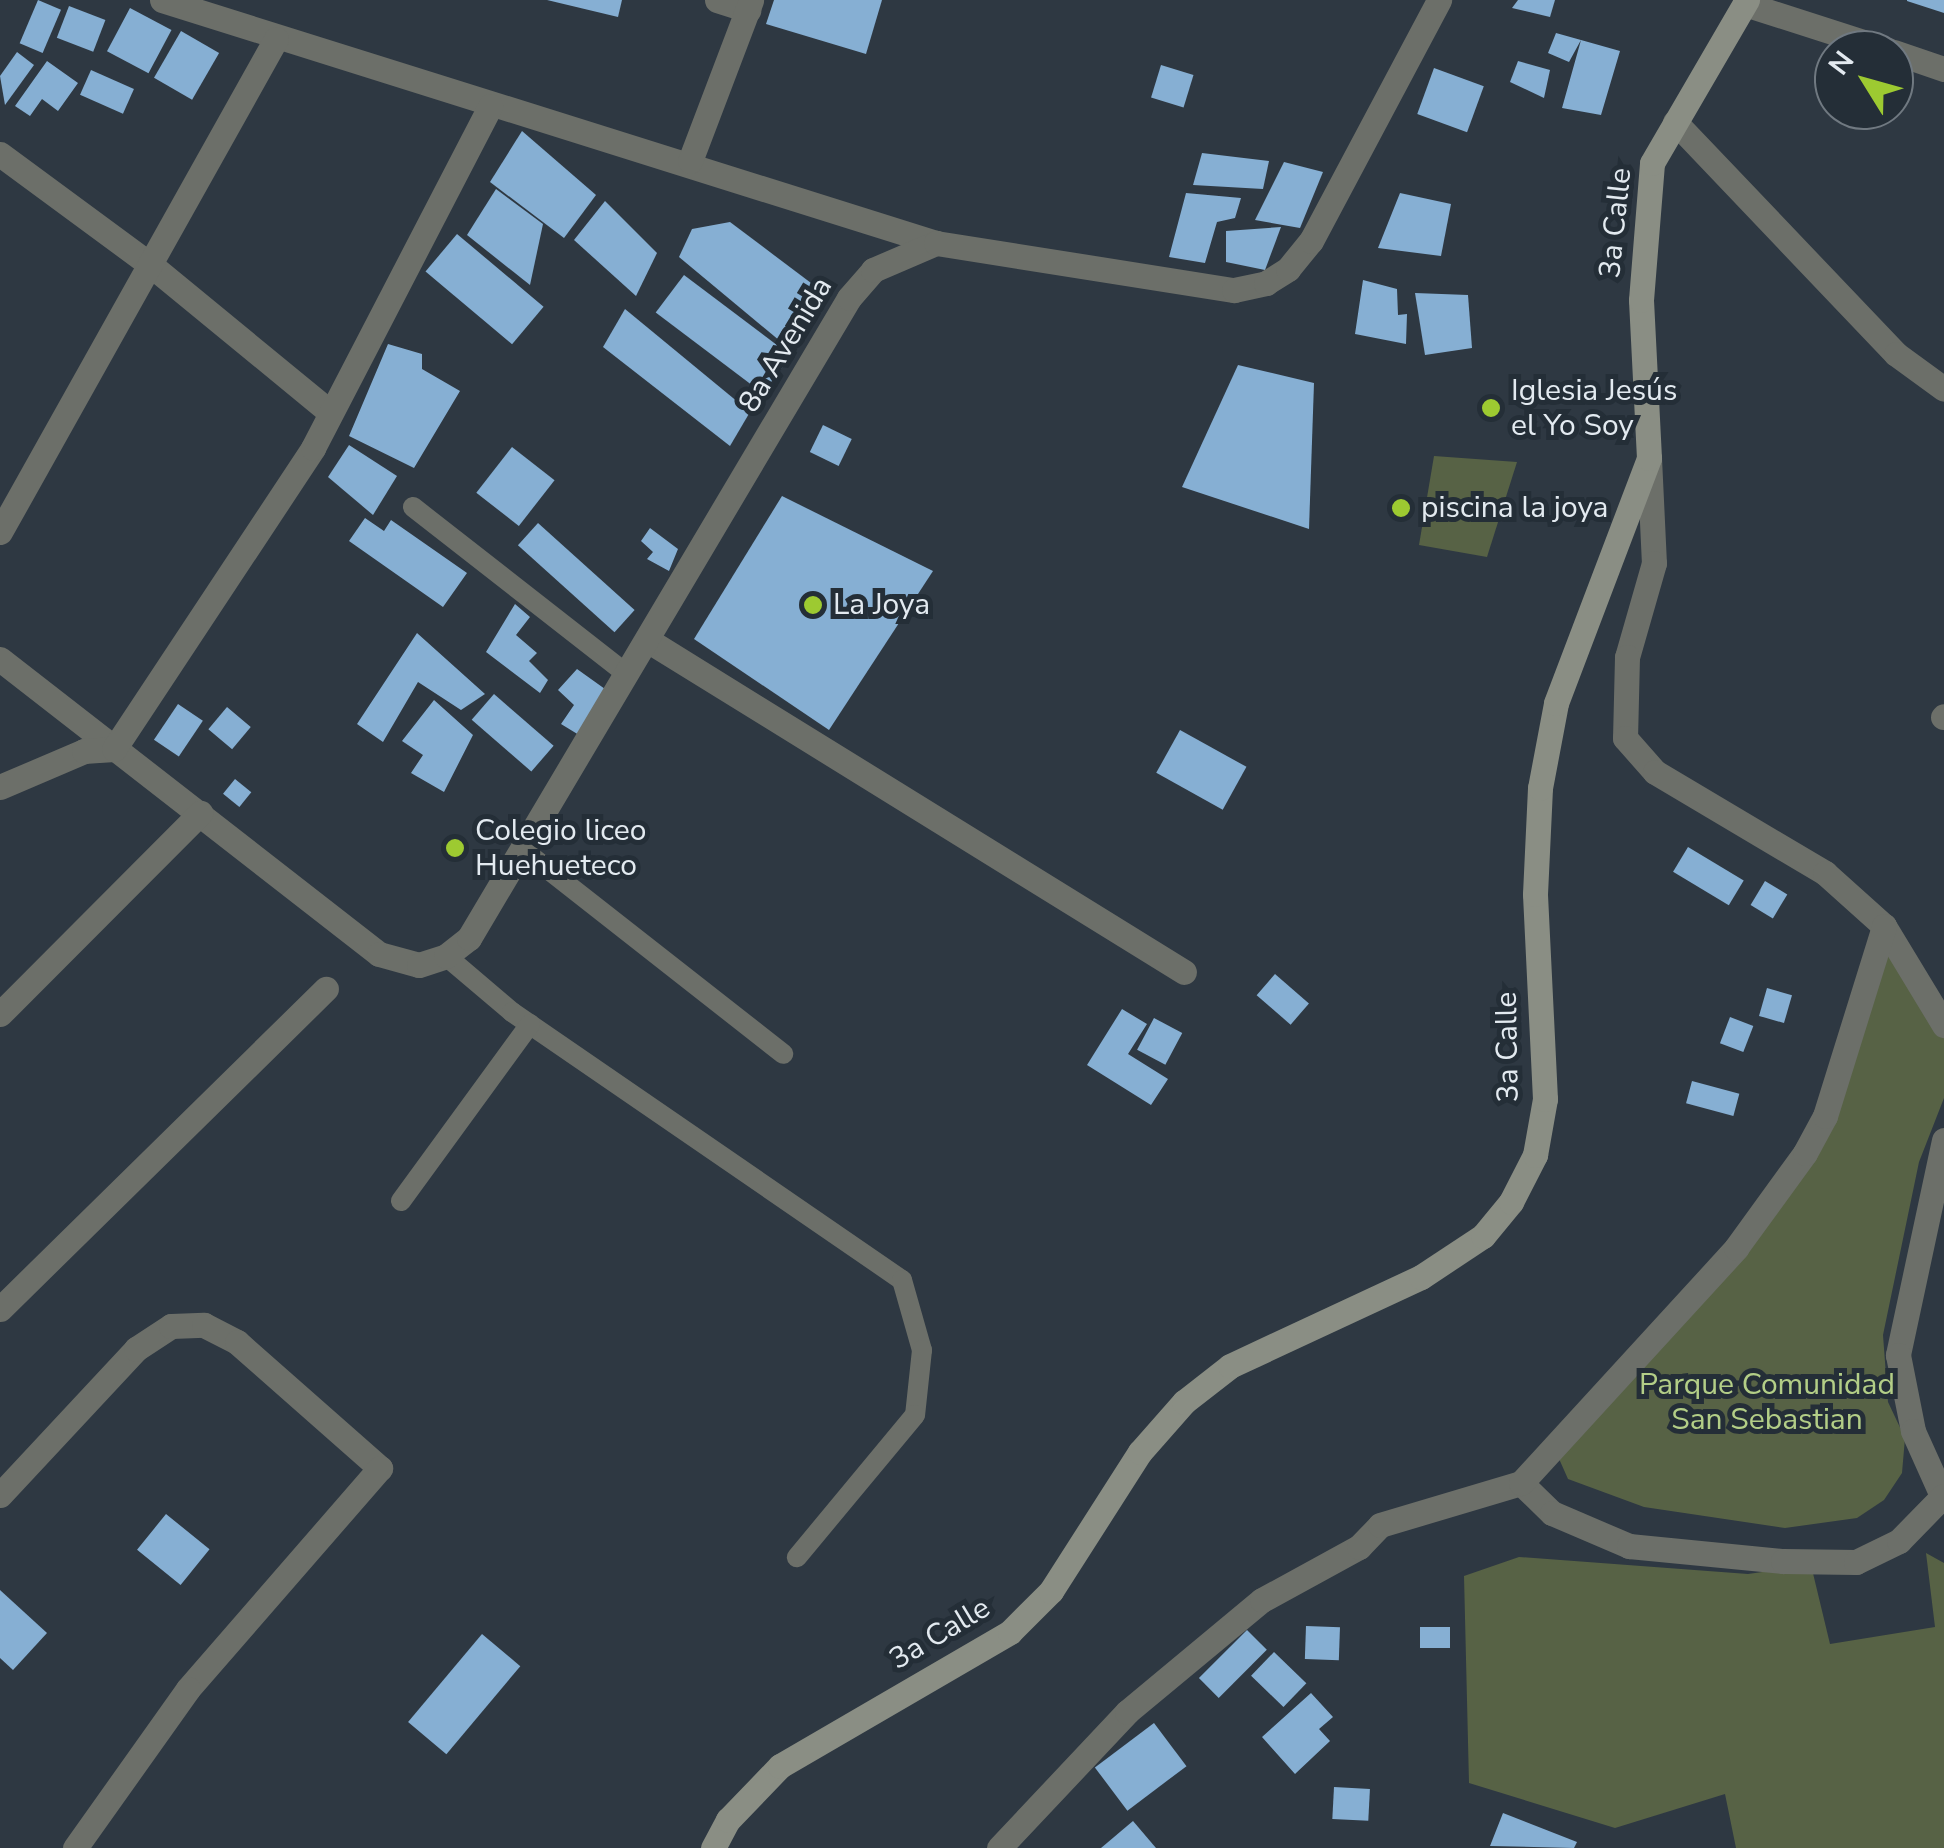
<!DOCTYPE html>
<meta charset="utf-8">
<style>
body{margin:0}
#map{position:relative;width:1944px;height:1848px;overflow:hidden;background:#2e3842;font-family:"Nunito Sans",sans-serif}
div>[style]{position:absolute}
.green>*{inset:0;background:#576245}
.building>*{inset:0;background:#86afd3;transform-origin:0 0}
.lane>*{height:20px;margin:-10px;padding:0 10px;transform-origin:10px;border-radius:10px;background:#6c6f69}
.street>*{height:25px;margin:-12.5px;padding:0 12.5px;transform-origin:12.5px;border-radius:12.5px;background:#6c6f69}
.secondary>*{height:25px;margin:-12.5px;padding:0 12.5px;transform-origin:12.5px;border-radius:12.5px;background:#8a8e84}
.dots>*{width:28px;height:28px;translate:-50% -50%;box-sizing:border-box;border:5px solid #242e37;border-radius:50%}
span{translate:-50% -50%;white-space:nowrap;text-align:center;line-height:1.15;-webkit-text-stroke:10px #242e37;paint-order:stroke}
.street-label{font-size:30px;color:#e3eaf0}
.poi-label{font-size:30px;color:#e3eaf0}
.left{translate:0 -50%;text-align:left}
.park-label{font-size:30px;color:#b3ce87}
.north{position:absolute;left:1814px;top:30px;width:100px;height:100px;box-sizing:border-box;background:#242e37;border:2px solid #707981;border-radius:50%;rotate:307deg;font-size:28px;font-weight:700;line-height:40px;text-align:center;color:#e3eaf0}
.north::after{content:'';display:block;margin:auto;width:35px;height:45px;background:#9dca31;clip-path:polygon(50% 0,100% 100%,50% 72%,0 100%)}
</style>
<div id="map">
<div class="green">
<i style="clip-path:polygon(1434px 456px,1517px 462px,1487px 557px,1419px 545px)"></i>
<i style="clip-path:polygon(1888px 937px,1944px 1026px,1944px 1098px,1919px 1162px,1883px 1335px,1888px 1402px,1905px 1438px,1902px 1473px,1884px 1500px,1857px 1518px,1785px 1528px,1644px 1507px,1568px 1479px,1556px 1452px,1816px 1158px)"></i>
<i style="clip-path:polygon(1926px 1553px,1944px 1563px,1944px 1848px,1736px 1848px,1725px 1794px,1615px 1828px,1469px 1783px,1464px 1576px,1519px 1557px,1748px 1574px,1811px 1565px,1830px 1644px,1935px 1627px)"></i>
</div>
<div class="building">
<i style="left:38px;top:0;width:25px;height:47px;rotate:23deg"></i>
<i style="clip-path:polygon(547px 0,622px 0,618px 17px)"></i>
<i style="clip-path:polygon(774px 0,882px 0,866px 54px,766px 24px)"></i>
<i style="clip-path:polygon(1518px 0,1555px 0,1550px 17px,1512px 8px)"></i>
<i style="clip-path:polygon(1907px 0,1944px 0,1944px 13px,1907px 1px)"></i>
<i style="left:69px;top:6px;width:39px;height:34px;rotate:21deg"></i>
<i style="left:130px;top:8px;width:47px;height:49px;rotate:28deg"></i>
<i style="left:181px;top:31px;width:44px;height:54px;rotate:30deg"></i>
<i style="clip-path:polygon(1556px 33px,1581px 40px,1620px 51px,1601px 115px,1562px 108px,1581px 40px,1569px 62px,1548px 53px)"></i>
<i style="clip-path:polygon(17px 52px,34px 65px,5px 105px,0 76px)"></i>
<i style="clip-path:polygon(47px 61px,78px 83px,58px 111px,42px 99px,30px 116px,15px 106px)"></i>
<i style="clip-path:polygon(1518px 61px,1550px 70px,1544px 98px,1510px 82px)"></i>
<i style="left:1161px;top:65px;width:34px;height:34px;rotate:17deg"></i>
<i style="left:1434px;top:68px;width:53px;height:49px;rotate:20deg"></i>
<i style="left:91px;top:70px;width:47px;height:27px;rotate:24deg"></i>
<i style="clip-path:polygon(522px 131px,596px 195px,564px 238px,490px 182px)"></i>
<i style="clip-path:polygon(1202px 153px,1269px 161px,1263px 189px,1193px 185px)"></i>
<i style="clip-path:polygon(1284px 162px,1323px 172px,1300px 228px,1255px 220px)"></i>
<i style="clip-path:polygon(496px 189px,543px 224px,530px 285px,467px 235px)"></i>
<i style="clip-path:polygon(1186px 193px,1241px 198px,1235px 218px,1217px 222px,1205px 263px,1169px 257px)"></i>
<i style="clip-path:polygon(1400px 193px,1451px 204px,1441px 256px,1378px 248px)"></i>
<i style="clip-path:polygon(605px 201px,657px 253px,636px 296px,574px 240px)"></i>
<i style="clip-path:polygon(730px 222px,819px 289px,780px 341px,679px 257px,692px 229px)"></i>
<i style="clip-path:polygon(1281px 227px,1265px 270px,1226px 262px,1226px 231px)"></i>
<i style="left:457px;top:234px;width:113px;height:49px;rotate:40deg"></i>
<i style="left:684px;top:275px;width:134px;height:47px;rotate:37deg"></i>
<i style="clip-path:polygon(1363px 280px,1397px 289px,1398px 315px,1407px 314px,1406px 344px,1355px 334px)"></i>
<i style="clip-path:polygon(1415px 293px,1468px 295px,1472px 348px,1425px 355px)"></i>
<i style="clip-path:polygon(625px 309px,750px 412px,730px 446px,603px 347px)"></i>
<i style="clip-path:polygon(388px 344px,422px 354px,422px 369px,460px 391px,414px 468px,349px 436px)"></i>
<i style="clip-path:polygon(1238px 365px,1314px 383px,1309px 529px,1182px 487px)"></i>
<i style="left:823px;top:425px;width:32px;height:30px;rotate:26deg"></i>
<i style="clip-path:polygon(349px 445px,397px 476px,373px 515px,328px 477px)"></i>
<i style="left:512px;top:447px;width:54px;height:58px;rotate:38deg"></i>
<i style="clip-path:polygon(782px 496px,933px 571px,829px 730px,694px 639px)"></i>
<i style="clip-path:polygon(365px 518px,384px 531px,391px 520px,467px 573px,443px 607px,349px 541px)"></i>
<i style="left:538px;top:523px;width:130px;height:30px;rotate:42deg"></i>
<i style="clip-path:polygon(650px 528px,678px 549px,669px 571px,647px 559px,653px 552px,641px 541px)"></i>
<i style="clip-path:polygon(515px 604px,530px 617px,516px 635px,537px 653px,529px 661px,548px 680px,540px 693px,486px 652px)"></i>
<i style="clip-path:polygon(417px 633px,485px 694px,461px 710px,418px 682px,383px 742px,357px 724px)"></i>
<i style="clip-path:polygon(577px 669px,605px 689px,579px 735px,561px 724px,574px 705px,558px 690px)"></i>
<i style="left:494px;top:694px;width:79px;height:34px;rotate:41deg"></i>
<i style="clip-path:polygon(434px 700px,473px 735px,444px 792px,411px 773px,423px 755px,402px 741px)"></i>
<i style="left:178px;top:704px;width:30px;height:43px;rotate:34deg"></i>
<i style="left:227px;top:707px;width:31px;height:29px;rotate:40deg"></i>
<i style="left:1180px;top:730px;width:76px;height:49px;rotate:29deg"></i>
<i style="left:235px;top:779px;width:21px;height:19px;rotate:39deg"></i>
<i style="left:1688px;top:847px;width:65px;height:29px;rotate:31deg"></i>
<i style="left:1765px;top:881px;width:26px;height:28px;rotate:31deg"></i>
<i style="left:1275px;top:974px;width:45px;height:28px;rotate:41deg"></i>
<i style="left:1767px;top:988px;width:26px;height:29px;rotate:16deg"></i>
<i style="clip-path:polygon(1122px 1009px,1147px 1024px,1128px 1054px,1168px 1079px,1151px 1105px,1087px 1065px)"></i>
<i style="left:1730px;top:1017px;width:25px;height:28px;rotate:21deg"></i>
<i style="left:1154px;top:1018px;width:32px;height:36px;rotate:28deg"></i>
<i style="left:1692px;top:1081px;width:49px;height:23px;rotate:15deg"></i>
<i style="left:166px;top:1514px;width:56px;height:46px;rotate:39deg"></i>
<i style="clip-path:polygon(0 1590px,47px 1633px,13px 1670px,0 1658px)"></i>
<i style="left:1306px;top:1626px;width:34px;height:33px;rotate:2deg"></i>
<i style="left:1420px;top:1627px;width:30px;height:21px"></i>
<i style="left:1247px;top:1630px;width:28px;height:68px;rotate:45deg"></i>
<i style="left:482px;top:1634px;width:50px;height:115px;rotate:40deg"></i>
<i style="left:1274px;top:1652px;width:45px;height:33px;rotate:44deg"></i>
<i style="clip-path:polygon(1311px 1693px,1333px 1717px,1319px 1729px,1330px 1741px,1295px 1774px,1262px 1737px)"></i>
<i style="left:1154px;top:1723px;width:54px;height:74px;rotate:53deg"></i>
<i style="left:1334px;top:1787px;width:36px;height:32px;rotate:3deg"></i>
<i style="clip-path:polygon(1503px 1813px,1577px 1842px,1574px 1848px,1490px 1846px)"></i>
<i style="clip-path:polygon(1133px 1821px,1156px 1848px,1101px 1848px)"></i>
</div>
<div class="lane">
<i style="left:413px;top:507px;width:273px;rotate:38deg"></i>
<i style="left:522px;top:849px;width:332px;rotate:38.1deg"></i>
<i style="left:446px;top:956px;width:87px;rotate:40.3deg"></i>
<i style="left:512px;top:1012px;width:473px;rotate:34.5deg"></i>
<i style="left:902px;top:1280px;width:73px;rotate:74.1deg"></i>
<i style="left:922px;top:1350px;width:65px;rotate:96.1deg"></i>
<i style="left:915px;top:1415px;width:185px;rotate:129.7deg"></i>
<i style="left:401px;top:1201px;width:219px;rotate:-53.9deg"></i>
</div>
<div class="street">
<i style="left:162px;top:0;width:811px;rotate:17.43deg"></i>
<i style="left:717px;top:0;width:33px;rotate:18deg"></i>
<i style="left:1745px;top:4px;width:150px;rotate:17.8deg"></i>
<i style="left:1894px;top:52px;width:53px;rotate:18.8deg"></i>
<i style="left:1675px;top:122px;width:320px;rotate:46.4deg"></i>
<i style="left:1896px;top:354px;width:59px;rotate:36.1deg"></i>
<i style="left:0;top:154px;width:189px;rotate:36.4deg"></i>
<i style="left:152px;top:266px;width:230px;rotate:39.4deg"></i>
<i style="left:690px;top:161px;width:172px;rotate:-69.2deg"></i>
<i style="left:1649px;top:458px;width:105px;rotate:87.3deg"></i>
<i style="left:1654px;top:563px;width:98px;rotate:106deg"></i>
<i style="left:1627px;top:657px;width:81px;rotate:91.4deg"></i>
<i style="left:1625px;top:738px;width:45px;rotate:48.6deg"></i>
<i style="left:1655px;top:772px;width:198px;rotate:30.7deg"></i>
<i style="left:1825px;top:873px;width:79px;rotate:41.9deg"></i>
<i style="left:1884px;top:926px;width:116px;rotate:58.8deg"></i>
<i style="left:0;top:532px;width:565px;rotate:-60.76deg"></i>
<i style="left:649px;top:641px;width:629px;rotate:31.74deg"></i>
<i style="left:0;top:659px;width:480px;rotate:37.9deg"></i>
<i style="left:379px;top:954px;width:41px;rotate:15.4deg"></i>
<i style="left:419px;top:965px;width:28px;rotate:-18deg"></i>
<i style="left:446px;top:956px;width:29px;rotate:-38deg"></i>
<i style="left:469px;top:938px;width:744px;rotate:-59.3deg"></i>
<i style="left:849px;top:298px;width:37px;rotate:-49deg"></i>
<i style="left:873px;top:270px;width:69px;rotate:-23.2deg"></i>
<i style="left:936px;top:243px;width:302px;rotate:9deg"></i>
<i style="left:1234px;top:290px;width:33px;rotate:-12deg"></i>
<i style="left:1266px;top:283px;width:26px;rotate:-32deg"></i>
<i style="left:1288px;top:269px;width:36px;rotate:-51deg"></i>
<i style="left:1311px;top:241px;width:273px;rotate:-62deg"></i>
<i style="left:1943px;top:717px;width:1px;rotate:-45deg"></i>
<i style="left:0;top:787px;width:91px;rotate:-23.2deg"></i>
<i style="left:84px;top:751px;width:30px;rotate:-4deg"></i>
<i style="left:114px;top:749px;width:361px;rotate:-56.5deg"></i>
<i style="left:313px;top:448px;width:385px;rotate:-62.6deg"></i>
<i style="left:0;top:1014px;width:284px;rotate:-45.1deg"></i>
<i style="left:1944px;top:1140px;width:220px;rotate:102.1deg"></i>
<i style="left:1898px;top:1355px;width:77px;rotate:78.8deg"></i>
<i style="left:1913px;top:1431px;width:76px;rotate:65.8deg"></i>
<i style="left:0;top:1309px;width:457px;rotate:-44.5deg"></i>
<i style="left:1521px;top:1483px;width:43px;rotate:44.1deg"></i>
<i style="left:1552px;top:1513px;width:84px;rotate:23.2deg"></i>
<i style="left:1629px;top:1546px;width:155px;rotate:5.6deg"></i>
<i style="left:1783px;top:1561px;width:73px;rotate:0.8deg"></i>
<i style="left:1856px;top:1562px;width:48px;rotate:-26deg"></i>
<i style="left:1899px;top:1541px;width:62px;rotate:-45.7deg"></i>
<i style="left:0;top:1495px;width:200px;rotate:-47deg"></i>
<i style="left:136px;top:1349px;width:42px;rotate:-33.3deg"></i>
<i style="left:171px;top:1326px;width:33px;rotate:-2deg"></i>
<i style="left:204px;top:1325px;width:37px;rotate:27deg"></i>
<i style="left:237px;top:1342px;width:191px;rotate:41.4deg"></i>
<i style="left:380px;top:1468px;width:293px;rotate:131deg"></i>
<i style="left:188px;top:1689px;width:195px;rotate:125.4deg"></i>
<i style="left:999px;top:1848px;width:187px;rotate:-46.7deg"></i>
<i style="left:1127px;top:1712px;width:175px;rotate:-39.7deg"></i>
<i style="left:1262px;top:1600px;width:111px;rotate:-28.7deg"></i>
<i style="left:1359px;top:1547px;width:30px;rotate:-46deg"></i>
<i style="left:1380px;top:1525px;width:147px;rotate:-16.6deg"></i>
<i style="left:1521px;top:1483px;width:319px;rotate:-47.5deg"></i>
<i style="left:1736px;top:1248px;width:117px;rotate:-54deg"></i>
<i style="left:1805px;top:1153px;width:42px;rotate:-61.6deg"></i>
<i style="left:1825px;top:1116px;width:199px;rotate:-72.7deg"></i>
</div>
<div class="secondary">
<i style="left:713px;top:1848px;width:32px;rotate:-62deg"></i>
<i style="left:728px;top:1820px;width:75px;rotate:-46.1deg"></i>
<i style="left:780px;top:1766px;width:266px;rotate:-30.2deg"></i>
<i style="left:1010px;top:1632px;width:58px;rotate:-45deg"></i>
<i style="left:1051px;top:1591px;width:165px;rotate:-57.4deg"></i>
<i style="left:1140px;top:1452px;width:67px;rotate:-48.7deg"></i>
<i style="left:1184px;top:1402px;width:58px;rotate:-38deg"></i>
<i style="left:1230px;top:1366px;width:211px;rotate:-25deg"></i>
<i style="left:1421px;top:1277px;width:74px;rotate:-33.5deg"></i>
<i style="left:1483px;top:1236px;width:44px;rotate:-50.5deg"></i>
<i style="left:1511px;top:1202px;width:53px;rotate:-62.9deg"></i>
<i style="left:1535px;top:1155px;width:57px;rotate:-79.9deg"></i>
<i style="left:1545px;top:1099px;width:205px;rotate:-92.8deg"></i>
<i style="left:1535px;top:894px;width:106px;rotate:-87.3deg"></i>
<i style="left:1540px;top:788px;width:86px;rotate:-79.3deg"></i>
<i style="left:1556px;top:703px;width:262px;rotate:-69.2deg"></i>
<i style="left:1649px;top:458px;width:158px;rotate:-92.9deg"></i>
<i style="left:1641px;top:300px;width:137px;rotate:-85.4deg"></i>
<i style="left:1652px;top:163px;width:189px;rotate:-59.8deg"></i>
</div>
<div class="dots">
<i style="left:1491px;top:408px;background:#9dca31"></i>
<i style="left:1401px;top:508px;background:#9dca31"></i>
<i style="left:813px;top:605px;background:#9dca31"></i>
<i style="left:455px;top:848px;background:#9dca31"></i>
</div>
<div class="street-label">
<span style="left:1616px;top:223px;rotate:-84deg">3a Calle</span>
<span style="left:786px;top:345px;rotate:-59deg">8a Avenida</span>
<span style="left:1508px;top:1047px;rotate:-91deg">3a Calle</span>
<span style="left:940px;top:1634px;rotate:-31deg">3a Calle</span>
</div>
<div class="poi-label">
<span class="left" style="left:1511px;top:408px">Iglesia Jesús<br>el Yo Soy</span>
<span class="left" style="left:1421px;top:508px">piscina la joya</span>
<span class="left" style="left:833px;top:605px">La Joya</span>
<span class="left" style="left:475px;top:848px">Colegio liceo<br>Huehueteco</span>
</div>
<div class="park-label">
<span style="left:1767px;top:1402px">Parque Comunidad<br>San Sebastian</span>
</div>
<div class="north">N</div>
</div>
